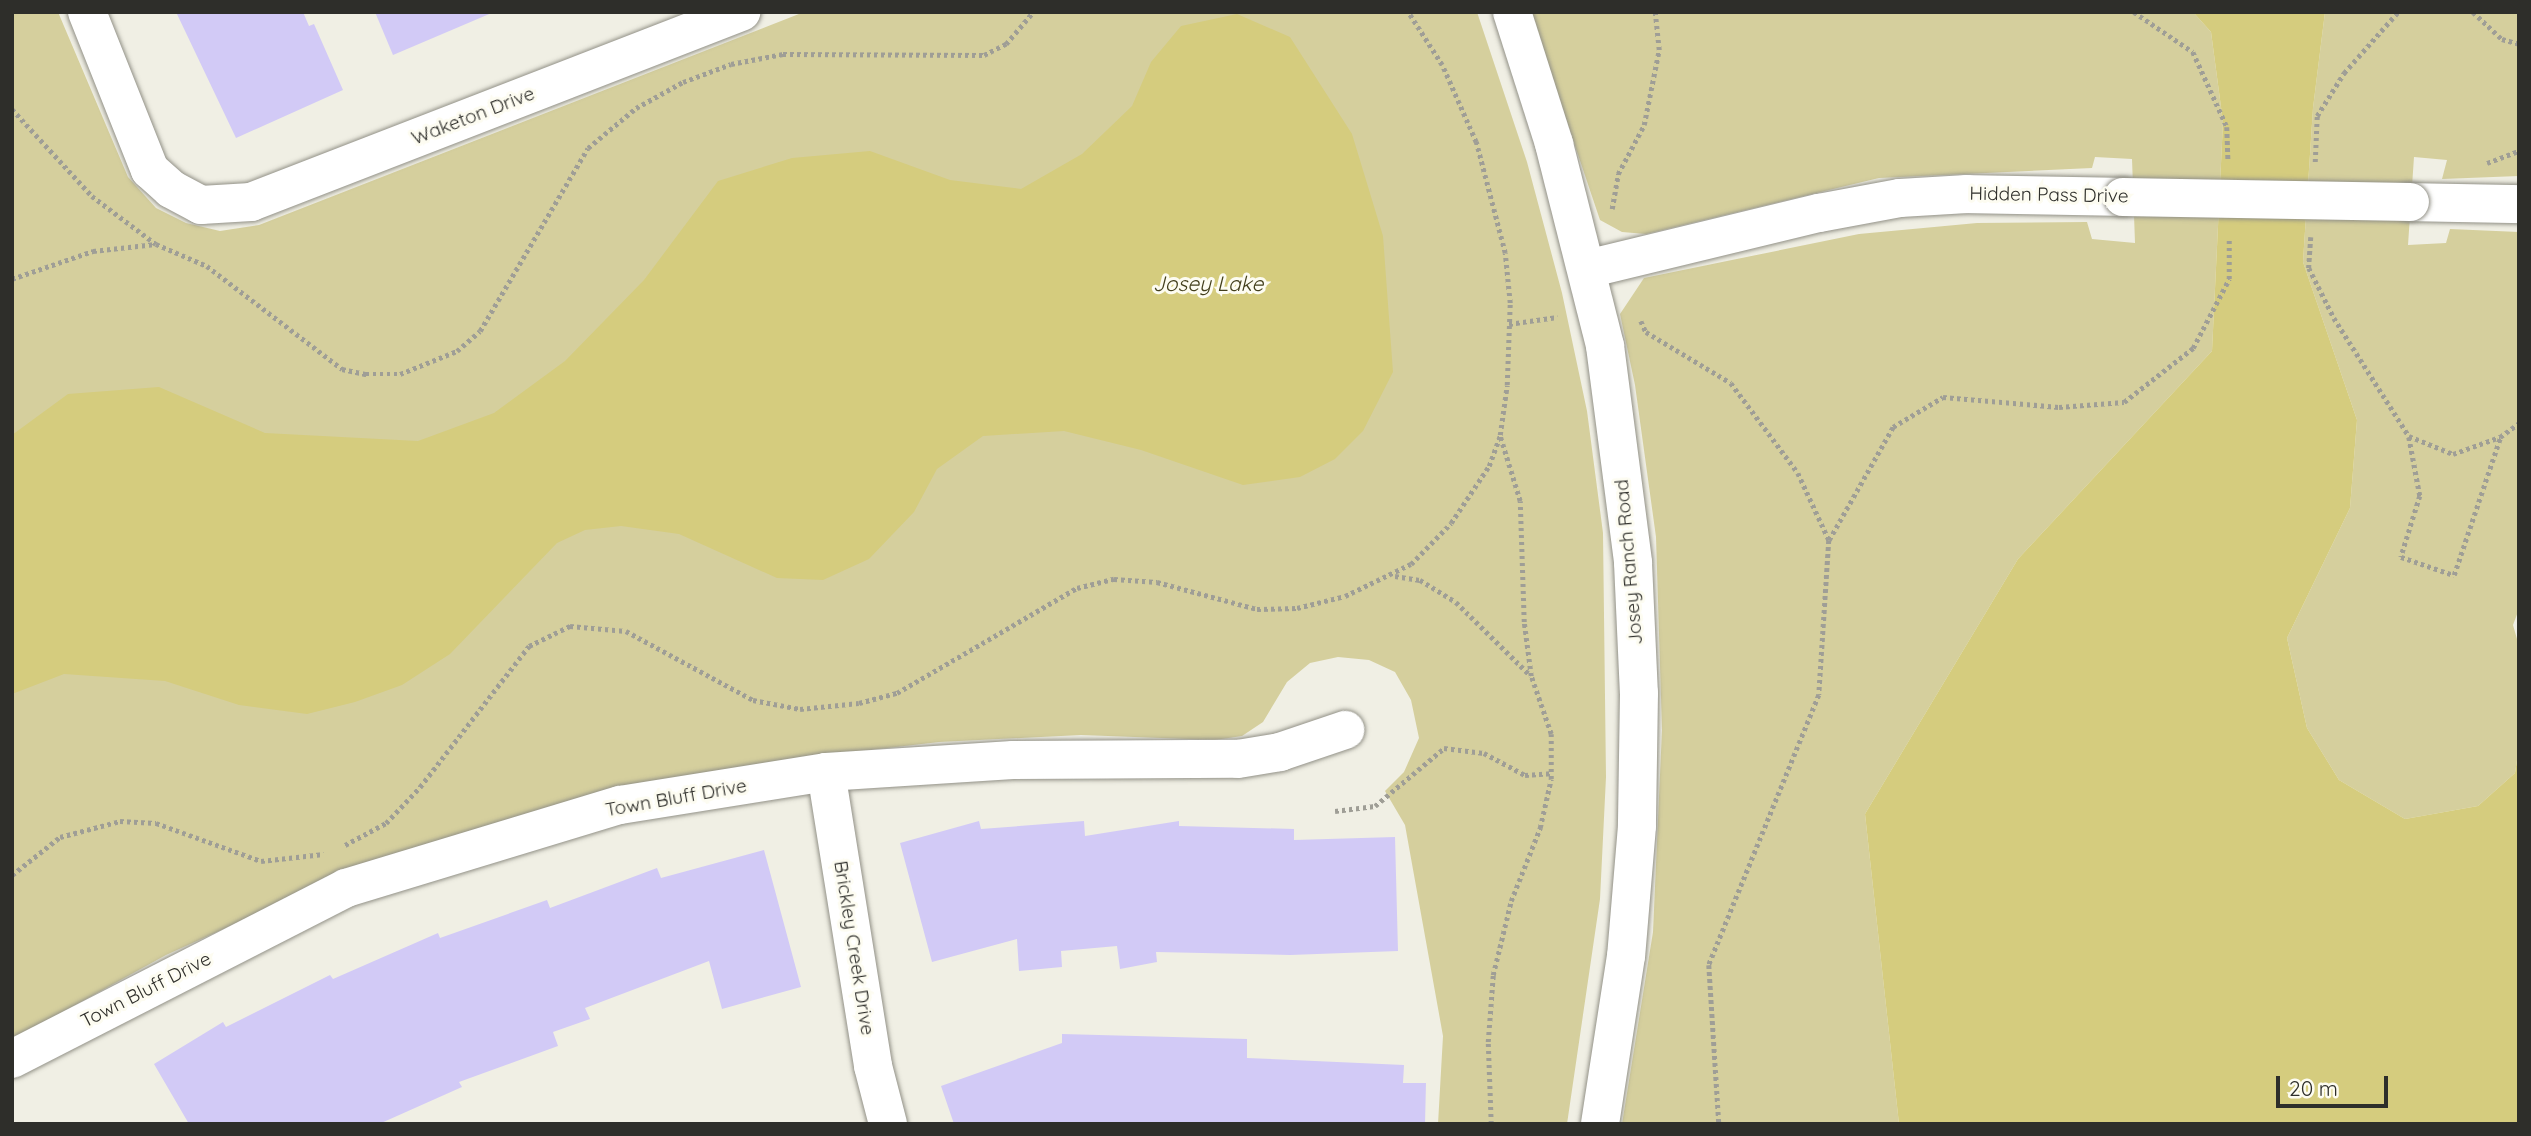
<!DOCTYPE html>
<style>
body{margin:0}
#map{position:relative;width:2531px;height:1136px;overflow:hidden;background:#f0efe4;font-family:Quicksand,sans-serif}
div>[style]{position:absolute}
.green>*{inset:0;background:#d5cf9d}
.water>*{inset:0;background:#d5cc7e}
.building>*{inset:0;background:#d2caf6}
.path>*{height:4.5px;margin-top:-2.25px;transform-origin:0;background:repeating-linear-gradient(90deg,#9f9e96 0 3.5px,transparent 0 7px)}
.roads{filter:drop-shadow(0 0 2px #929187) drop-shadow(0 0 2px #929187)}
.minor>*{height:38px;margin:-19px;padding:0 19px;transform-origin:19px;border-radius:19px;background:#fff}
.bridges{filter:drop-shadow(0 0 2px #929187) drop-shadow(0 0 2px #929187)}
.minor-bridge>*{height:38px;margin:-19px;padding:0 19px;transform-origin:19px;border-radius:19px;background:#fff}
span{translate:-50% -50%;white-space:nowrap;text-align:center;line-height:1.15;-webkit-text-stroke:6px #fdfcf1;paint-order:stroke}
.street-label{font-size:19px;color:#2e2e2a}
.water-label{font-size:21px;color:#423e1b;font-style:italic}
.frame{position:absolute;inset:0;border:14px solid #2e2e2a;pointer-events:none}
.scale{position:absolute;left:2276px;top:1076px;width:112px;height:32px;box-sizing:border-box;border:4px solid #2e2e2a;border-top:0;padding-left:9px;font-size:21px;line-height:24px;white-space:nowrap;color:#2e2e2a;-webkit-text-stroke:5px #fdfcf1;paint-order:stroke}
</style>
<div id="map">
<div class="green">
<i style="clip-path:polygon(12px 12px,58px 12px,128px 177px,156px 208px,186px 223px,220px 231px,259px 225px,804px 12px,1477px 12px,1527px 162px,1562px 293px,1587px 411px,1603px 533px,1606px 777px,1600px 899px,1567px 1124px,1438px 1124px,1443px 1036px,1405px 825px,1385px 791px,1404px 772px,1419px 738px,1411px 700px,1395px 672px,1369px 660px,1338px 657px,1310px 663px,1287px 682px,1263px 722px,1242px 736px,1215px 740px,1081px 735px,939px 742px,827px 755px,294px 897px,166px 955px,12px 1040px)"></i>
<i style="clip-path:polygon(1530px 12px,2193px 12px,2211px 32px,2223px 122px,2212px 351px,2018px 559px,1865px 814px,1899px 1124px,1622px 1124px,1653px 932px,1662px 730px,1656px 537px,1635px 385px,1620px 314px,1644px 278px,1859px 234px,1977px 223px,2087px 222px,2092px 239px,2135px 243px,2132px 159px,2095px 157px,2092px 168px,1879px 178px,1646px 234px,1622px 232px,1600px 220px)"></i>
<i style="clip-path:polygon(2325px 12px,2519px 12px,2519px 176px,2442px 179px,2447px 160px,2414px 157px,2408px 245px,2446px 243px,2450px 229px,2519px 232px,2519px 609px,2513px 625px,2519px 646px,2519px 748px,2515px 773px,2478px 806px,2405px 819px,2339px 780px,2307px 728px,2287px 638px,2350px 508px,2357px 420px,2303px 262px,2313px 108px)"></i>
</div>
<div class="water">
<i style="clip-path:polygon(2193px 12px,2325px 12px,2313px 108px,2303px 262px,2357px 420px,2350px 508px,2287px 638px,2307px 728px,2339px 780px,2405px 819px,2478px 806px,2515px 773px,2519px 748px,2519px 1124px,1899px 1124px,1865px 814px,2018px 559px,2212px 351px,2223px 122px,2211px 32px)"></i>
<i style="clip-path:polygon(1237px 14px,1290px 37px,1352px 134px,1383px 236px,1393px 372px,1363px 431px,1335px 459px,1300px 477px,1243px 485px,1141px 450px,1064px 431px,983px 436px,937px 469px,914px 512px,869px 559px,823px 580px,777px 578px,679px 534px,621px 526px,585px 530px,557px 543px,450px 654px,402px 685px,355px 702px,307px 714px,239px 705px,165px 681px,64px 674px,12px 694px,12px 435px,68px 394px,159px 387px,265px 433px,418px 441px,494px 413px,565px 361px,644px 280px,718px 181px,792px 158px,870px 151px,950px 180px,1021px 189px,1082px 154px,1132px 106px,1151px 62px,1181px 26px)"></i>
</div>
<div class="building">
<i style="clip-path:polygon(176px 12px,303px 12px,309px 26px,314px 24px,343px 90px,236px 138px)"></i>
<i style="clip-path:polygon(375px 12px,494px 12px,393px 55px)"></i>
<i style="clip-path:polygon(979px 821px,981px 829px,1084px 821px,1085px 836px,1179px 821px,1179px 826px,1294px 829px,1294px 840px,1395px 837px,1398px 951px,1290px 955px,1156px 952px,1157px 962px,1120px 969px,1117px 946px,1061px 951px,1062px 967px,1019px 971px,1017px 939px,932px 962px,900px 843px)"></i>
<i style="clip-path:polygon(764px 850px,801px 987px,722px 1009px,709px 961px,585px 1008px,590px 1019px,553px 1032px,558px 1046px,459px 1082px,462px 1087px,379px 1124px,189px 1124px,154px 1064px,223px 1022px,226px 1027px,330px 975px,333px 979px,438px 933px,440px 938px,547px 900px,550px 908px,657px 868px,661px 878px)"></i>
<i style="clip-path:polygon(1062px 1034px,1247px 1039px,1247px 1058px,1404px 1065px,1403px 1083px,1426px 1083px,1425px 1124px,954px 1124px,941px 1086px,1062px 1043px)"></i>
</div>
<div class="path">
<i style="left:2134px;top:12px;width:71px;rotate:34.1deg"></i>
<i style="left:2193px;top:52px;width:82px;rotate:65.6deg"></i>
<i style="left:2227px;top:127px;width:34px;rotate:88deg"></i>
<i style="left:2473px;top:12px;width:40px;rotate:43deg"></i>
<i style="left:2502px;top:39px;width:18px;rotate:16deg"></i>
<i style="left:12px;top:109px;width:118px;rotate:47.4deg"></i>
<i style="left:92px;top:196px;width:80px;rotate:36.9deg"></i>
<i style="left:2315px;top:162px;width:46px;rotate:-87.5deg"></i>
<i style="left:2317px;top:116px;width:51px;rotate:-57.9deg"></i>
<i style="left:2344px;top:73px;width:81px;rotate:-48.5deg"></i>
<i style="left:2487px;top:163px;width:34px;rotate:-21deg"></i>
<i style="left:1612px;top:209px;width:36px;rotate:-80deg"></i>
<i style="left:1618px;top:174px;width:55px;rotate:-62deg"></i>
<i style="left:1644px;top:125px;width:76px;rotate:-78.7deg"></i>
<i style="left:1659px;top:50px;width:38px;rotate:-96deg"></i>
<i style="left:2311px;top:237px;width:31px;rotate:94deg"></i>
<i style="left:2309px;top:268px;width:56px;rotate:63.4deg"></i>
<i style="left:2334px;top:318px;width:140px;rotate:57.6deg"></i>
<i style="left:2409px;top:436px;width:48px;rotate:22.2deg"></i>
<i style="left:2453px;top:454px;width:50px;rotate:-19.9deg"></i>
<i style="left:2500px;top:437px;width:24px;rotate:-36deg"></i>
<i style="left:12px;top:279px;width:86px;rotate:-19.1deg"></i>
<i style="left:93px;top:251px;width:63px;rotate:-6.3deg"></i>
<i style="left:156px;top:244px;width:56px;rotate:23.3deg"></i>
<i style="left:207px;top:266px;width:170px;rotate:37.3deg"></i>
<i style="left:342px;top:369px;width:25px;rotate:12deg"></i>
<i style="left:366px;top:374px;width:34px"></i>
<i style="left:400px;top:374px;width:61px;rotate:-22deg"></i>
<i style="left:457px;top:351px;width:30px;rotate:-41deg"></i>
<i style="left:480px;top:331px;width:212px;rotate:-59.5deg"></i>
<i style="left:588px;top:148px;width:62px;rotate:-39.8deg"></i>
<i style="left:636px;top:108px;width:54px;rotate:-29deg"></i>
<i style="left:683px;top:82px;width:51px;rotate:-20.6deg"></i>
<i style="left:731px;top:64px;width:53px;rotate:-10.9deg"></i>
<i style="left:783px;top:54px;width:201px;rotate:0.3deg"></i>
<i style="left:984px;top:55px;width:25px;rotate:-27deg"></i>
<i style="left:1006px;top:44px;width:42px;rotate:-49.8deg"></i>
<i style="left:1641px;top:321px;width:12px;rotate:66deg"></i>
<i style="left:1646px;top:332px;width:99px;rotate:31deg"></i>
<i style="left:1731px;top:383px;width:112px;rotate:53.3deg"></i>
<i style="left:1798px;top:473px;width:74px;rotate:65.2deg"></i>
<i style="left:1829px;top:540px;width:155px;rotate:93.7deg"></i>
<i style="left:1819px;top:695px;width:292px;rotate:112.2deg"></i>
<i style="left:1709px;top:965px;width:159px;rotate:86.4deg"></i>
<i style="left:1509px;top:324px;width:49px;rotate:-8.3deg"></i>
<i style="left:2409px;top:437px;width:60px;rotate:79.4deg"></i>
<i style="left:2420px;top:496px;width:64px;rotate:107.3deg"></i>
<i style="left:2401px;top:557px;width:56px;rotate:18.8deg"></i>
<i style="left:2454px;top:575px;width:145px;rotate:-71.4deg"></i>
<i style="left:1829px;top:540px;width:130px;rotate:-60.5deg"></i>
<i style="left:1893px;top:427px;width:58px;rotate:-31deg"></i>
<i style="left:1943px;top:397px;width:116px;rotate:4.9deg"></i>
<i style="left:2059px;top:407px;width:65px;rotate:-4.4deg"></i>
<i style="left:2124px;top:402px;width:88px;rotate:-38deg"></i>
<i style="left:2193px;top:348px;width:78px;rotate:-62.4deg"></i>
<i style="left:2229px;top:279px;width:42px;rotate:-90deg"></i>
<i style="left:1395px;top:576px;width:25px;rotate:9deg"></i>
<i style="left:1420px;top:580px;width:42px;rotate:31.4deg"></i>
<i style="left:1456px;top:602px;width:105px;rotate:44.6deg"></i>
<i style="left:1335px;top:811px;width:40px;rotate:-7.1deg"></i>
<i style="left:1375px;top:806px;width:90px;rotate:-40deg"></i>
<i style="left:1444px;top:748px;width:40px;rotate:7.1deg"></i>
<i style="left:1484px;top:753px;width:47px;rotate:28.2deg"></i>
<i style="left:1525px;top:775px;width:26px;rotate:-4deg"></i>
<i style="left:345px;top:845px;width:47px;rotate:-28.2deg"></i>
<i style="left:386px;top:823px;width:50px;rotate:-46.6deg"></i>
<i style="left:420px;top:787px;width:178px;rotate:-52.3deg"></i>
<i style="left:529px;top:646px;width:46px;rotate:-26deg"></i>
<i style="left:570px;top:626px;width:56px;rotate:5.1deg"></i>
<i style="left:626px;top:631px;width:145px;rotate:28.5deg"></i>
<i style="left:753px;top:700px;width:48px;rotate:10.8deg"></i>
<i style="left:800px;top:709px;width:59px;rotate:-5.8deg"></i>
<i style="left:859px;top:703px;width:39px;rotate:-15deg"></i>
<i style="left:897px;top:693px;width:208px;rotate:-30.3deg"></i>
<i style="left:1077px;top:588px;width:38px;rotate:-14deg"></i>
<i style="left:1114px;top:579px;width:43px;rotate:4deg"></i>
<i style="left:1157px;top:582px;width:104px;rotate:15.1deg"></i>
<i style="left:1257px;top:609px;width:40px;rotate:-1.4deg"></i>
<i style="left:1297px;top:608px;width:49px;rotate:-14deg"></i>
<i style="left:1345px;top:596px;width:73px;rotate:-25.9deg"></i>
<i style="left:1411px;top:564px;width:57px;rotate:-45.7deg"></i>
<i style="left:1451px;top:523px;width:69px;rotate:-56.3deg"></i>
<i style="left:1489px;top:466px;width:33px;rotate:-70deg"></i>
<i style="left:1500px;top:435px;width:50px;rotate:-82deg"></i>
<i style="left:1507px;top:385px;width:82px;rotate:-87.9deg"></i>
<i style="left:1510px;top:303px;width:50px;rotate:-95.7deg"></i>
<i style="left:1505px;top:253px;width:115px;rotate:-104.6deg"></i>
<i style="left:1476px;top:142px;width:84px;rotate:-113.8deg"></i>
<i style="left:1442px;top:65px;width:63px;rotate:-122.7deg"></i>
<i style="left:12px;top:875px;width:61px;rotate:-38.4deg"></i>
<i style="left:60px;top:837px;width:62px;rotate:-14.9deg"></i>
<i style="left:120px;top:821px;width:36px;rotate:3deg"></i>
<i style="left:156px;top:823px;width:112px;rotate:19.9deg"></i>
<i style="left:261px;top:861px;width:63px;rotate:-6.3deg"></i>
<i style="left:1491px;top:1124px;width:82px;rotate:-92.1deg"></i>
<i style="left:1488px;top:1042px;width:67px;rotate:-85.7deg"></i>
<i style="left:1493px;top:975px;width:76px;rotate:-76.3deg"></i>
<i style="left:1511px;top:901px;width:79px;rotate:-68.3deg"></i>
<i style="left:1540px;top:828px;width:50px;rotate:-77.3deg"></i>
<i style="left:1551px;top:779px;width:45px;rotate:-90deg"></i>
<i style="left:1551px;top:734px;width:61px;rotate:-109deg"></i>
<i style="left:1531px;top:676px;width:54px;rotate:-97.4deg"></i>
<i style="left:1524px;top:622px;width:121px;rotate:-91.9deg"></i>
<i style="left:1520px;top:501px;width:68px;rotate:-107.1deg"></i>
</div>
<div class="roads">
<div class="minor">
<i style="left:87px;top:12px;width:170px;rotate:68.3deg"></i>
<i style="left:150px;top:170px;width:28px;rotate:42deg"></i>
<i style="left:171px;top:189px;width:34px;rotate:28deg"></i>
<i style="left:201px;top:205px;width:50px;rotate:-3.4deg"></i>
<i style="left:251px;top:202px;width:526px;rotate:-21.19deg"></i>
<i style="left:1512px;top:12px;width:139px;rotate:72.3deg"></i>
<i style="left:1554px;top:144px;width:208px;rotate:75.8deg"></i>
<i style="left:1605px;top:346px;width:219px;rotate:82.6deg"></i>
<i style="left:1633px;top:563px;width:130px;rotate:87.4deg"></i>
<i style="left:1639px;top:693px;width:133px;rotate:90.9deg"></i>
<i style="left:1637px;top:826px;width:130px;rotate:94.8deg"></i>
<i style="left:1626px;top:956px;width:170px;rotate:98.8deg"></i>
<i style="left:2410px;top:202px;width:109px;rotate:1.1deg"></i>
<i style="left:1587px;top:269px;width:239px;rotate:-13.6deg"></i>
<i style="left:1819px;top:213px;width:82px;rotate:-10.5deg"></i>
<i style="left:1900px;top:198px;width:67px;rotate:-3.4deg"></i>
<i style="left:1967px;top:194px;width:156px;rotate:1.1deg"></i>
<i style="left:826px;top:772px;width:298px;rotate:80.9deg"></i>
<i style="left:873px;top:1066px;width:60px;rotate:75.5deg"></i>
<i style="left:12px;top:1059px;width:375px;rotate:-27.1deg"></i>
<i style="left:346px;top:888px;width:286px;rotate:-16.9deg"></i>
<i style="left:620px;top:805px;width:209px;rotate:-9.1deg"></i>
<i style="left:826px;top:772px;width:187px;rotate:-3.7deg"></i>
<i style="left:1013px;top:760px;width:225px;rotate:-0.3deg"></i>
<i style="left:1238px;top:759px;width:43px;rotate:-9.5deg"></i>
<i style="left:1280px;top:752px;width:69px;rotate:-18.7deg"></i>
</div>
</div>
<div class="bridges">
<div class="minor-bridge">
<i style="left:2123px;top:197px;width:287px;rotate:1deg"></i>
</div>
</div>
<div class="street-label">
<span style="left:473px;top:116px;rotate:-21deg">Waketon Drive</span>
<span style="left:2049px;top:195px;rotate:1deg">Hidden Pass Drive</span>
<span style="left:1629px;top:562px;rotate:-95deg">Josey Ranch Road</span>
<span style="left:676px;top:798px;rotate:-10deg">Town Bluff Drive</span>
<span style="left:854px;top:948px;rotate:81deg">Brickley Creek Drive</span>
<span style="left:146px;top:990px;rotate:-27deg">Town Bluff Drive</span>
</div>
<div class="water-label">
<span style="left:1208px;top:283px">Josey Lake</span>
</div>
<div class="frame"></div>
<div class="scale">20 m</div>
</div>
